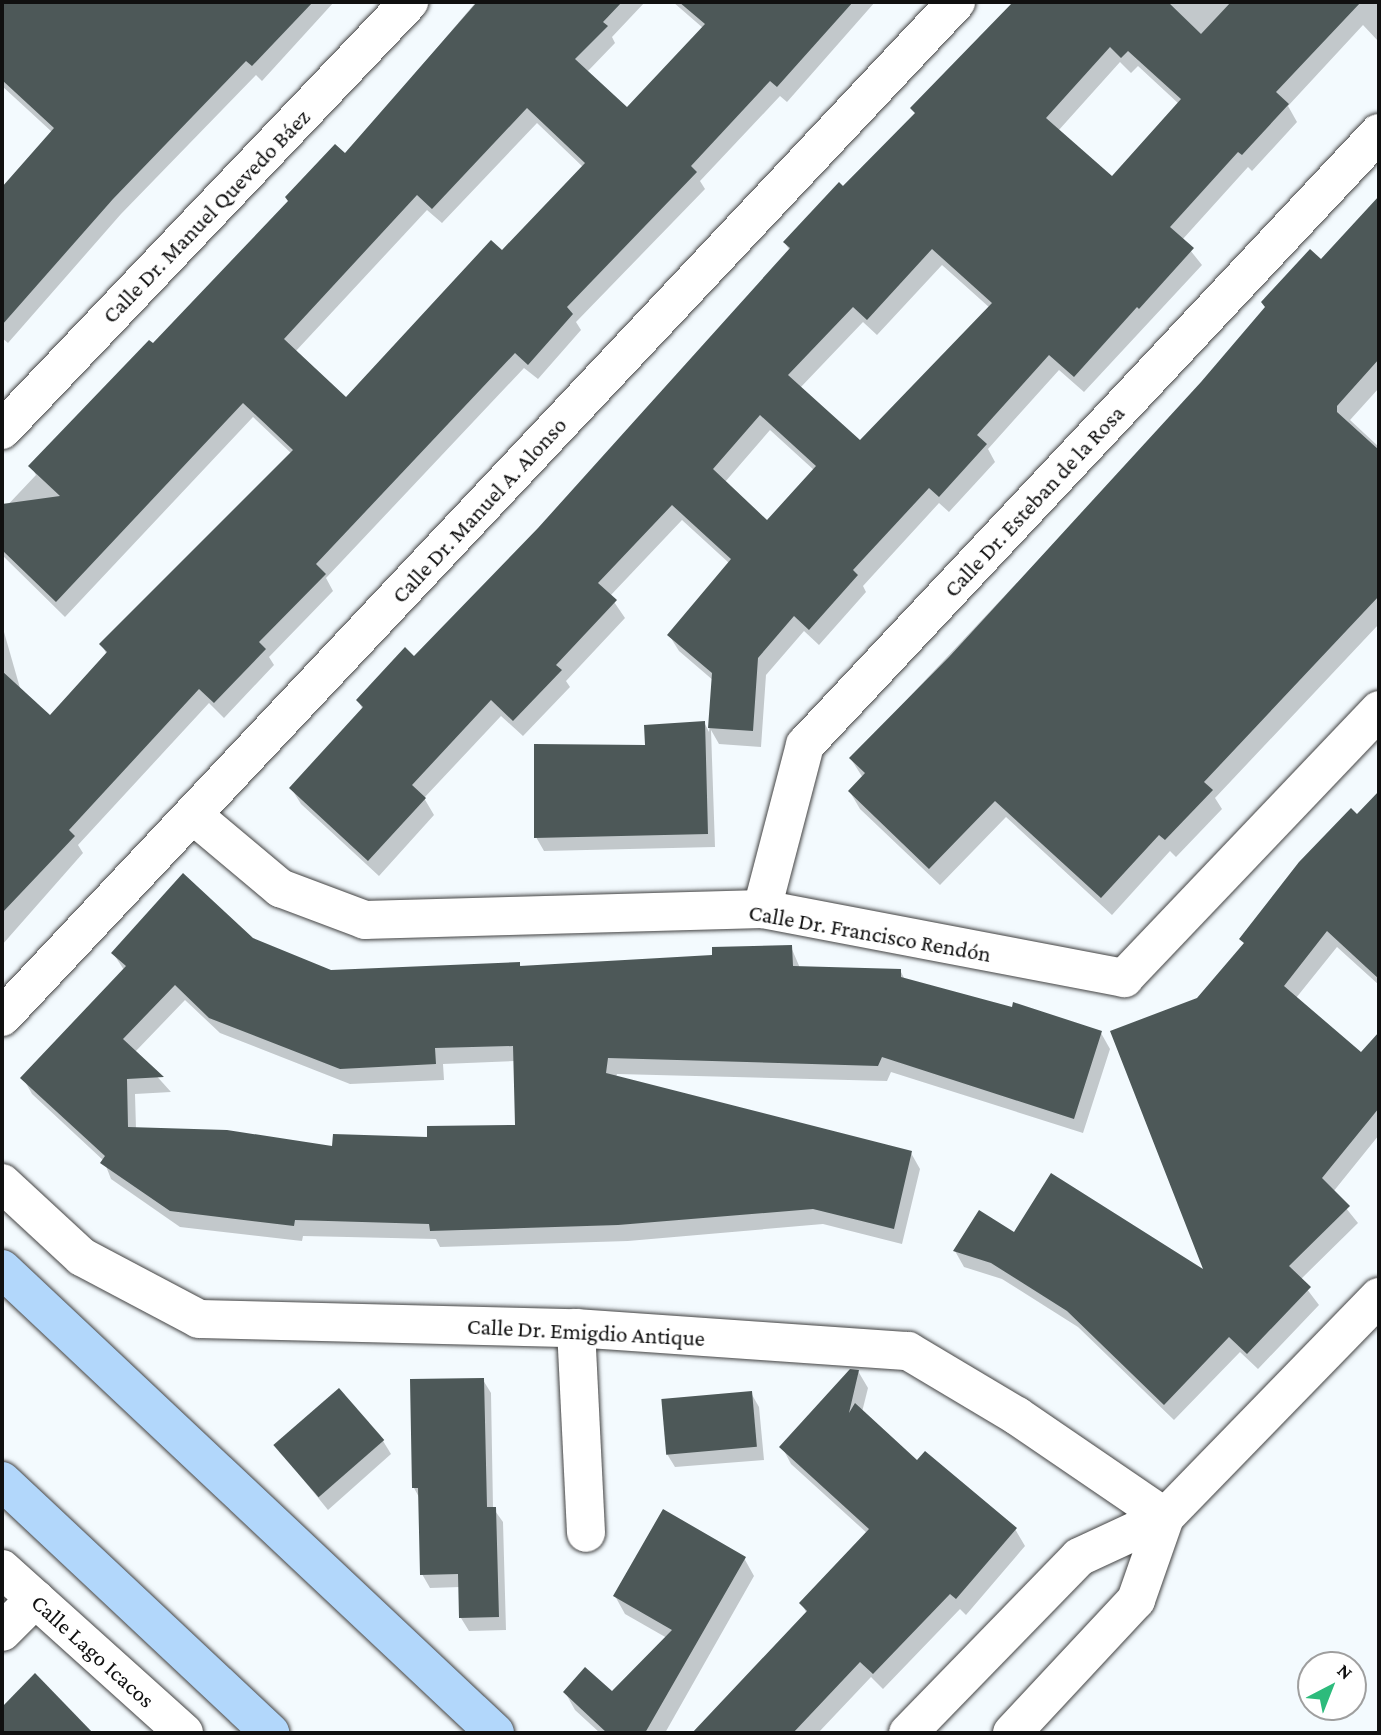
<!DOCTYPE html>
<meta charset="utf-8">
<style>
body{margin:0}
#map{position:relative;width:1381px;height:1735px;overflow:hidden;background:#f3fafe;font-family:"Crimson Pro",serif}
div>[style]{position:absolute}
.shadow>*{inset:0;background:#0003}
.building>*{inset:0;background:#4d5858;transform-origin:0 0}
.roads{filter:drop-shadow(0 0 2px #434343) drop-shadow(0 0 2px #434343)}
.street>*{height:38px;margin:-19px;padding:0 19px;transform-origin:19px;border-radius:19px;background:#fff}
.secondary>*{height:38px;margin:-19px;padding:0 19px;transform-origin:19px;border-radius:19px;background:#b2d7fb}
span{translate:-50% -50%;white-space:nowrap;text-align:center;line-height:1.15;-webkit-text-stroke:7px #fff;paint-order:stroke}
.street-label{font-size:23px;color:#101010}
.frame{position:absolute;inset:0;border:4px solid #101010;pointer-events:none}
.north{position:absolute;left:1297px;top:1651px;width:70px;height:70px;box-sizing:border-box;background:#fff;border:2px solid #9f9f9f;border-radius:50%;rotate:42deg;font-size:19px;font-weight:700;line-height:28px;text-align:center;color:#101010}
.north::after{content:'';display:block;margin:auto;width:24px;height:32px;background:#2dbb7c;clip-path:polygon(50% 0,100% 100%,50% 72%,0 100%)}
</style>
<div id="map">
<div class="shadow">
<i style="clip-path:polygon(2px 2px,146px 2px,166px 22px,185px 2px,334px 2px,262px 81px,256px 75px,121px 214px,8px 343px,2px 338px,2px 190px,52px 132px,2px 86px)"></i>
<i style="clip-path:polygon(evenodd,476px 2px,645px 2px,612px 37px,615px 43px,587px 72px,627px 109px,703px 28px,673px 2px,875px 2px,787px 102px,780px 96px,700px 181px,705px 189px,576px 322px,581px 330px,538px 379px,524px 368px,326px 578px,333px 591px,269px 657px,274px 665px,224px 718px,209px 703px,78px 845px,83px 853px,2px 945px,2px 753px,42px 710px,50px 717px,107px 655px,102px 645px,292px 454px,253px 417px,65px 617px,2px 555px,2px 511px,36px 475px,31px 466px,345px 156px,476px 2px,537px 123px,583px 167px,502px 252px,346px 399px,295px 352px,427px 210px,442px 223px,537px 123px)"></i>
<i style="clip-path:polygon(evenodd,1015px 2px,1379px 2px,1379px 42px,1363px 25px,1288px 106px,1297px 122px,1252px 171px,1248px 167px,1182px 240px,1202px 265px,1084px 392px,1059px 370px,988px 449px,995px 462px,949px 512px,939px 503px,863px 586px,866px 592px,819px 645px,804px 631px,766px 675px,761px 747px,719px 744px,711px 730px,715px 847px,544px 851px,536px 837px,646px 746px,704px 722px,709px 732px,714px 681px,679px 651px,669px 635px,729px 563px,682px 520px,610px 596px,625px 618px,566px 681px,570px 687px,523px 736px,501px 716px,424px 798px,434px 815px,379px 876px,301px 804px,291px 788px,363px 710px,358px 700px,414px 658px,540px 529px,790px 251px,785px 243px,916px 114px,912px 108px,1015px 2px,1120px 62px,1131px 73px,1138px 66px,1179px 104px,1112px 178px,1058px 131px,1120px 62px,1015px 2px,942px 265px,990px 308px,860px 443px,800px 388px,863px 322px,877px 335px,942px 265px,1015px 2px,770px 430px,815px 471px,767px 523px,725px 482px,770px 430px)"></i>
<i style="clip-path:polygon(1379px 198px,1379px 388px,1350px 420px,1379px 447px,1379px 624px,1215px 798px,1222px 809px,1176px 857px,1170px 851px,1112px 915px,1006px 817px,940px 885px,860px 809px,850px 792px,863px 778px,851px 759px)"></i>
<i style="clip-path:polygon(2px 625px,24px 702px,2px 709px)"></i>
<i style="clip-path:polygon(1379px 793px,1379px 985px,1337px 947px,1296px 998px,1361px 1055px,1379px 1034px,1379px 1135px,1333px 1192px,1358px 1223px,1300px 1280px,1319px 1305px,1258px 1369px,1240px 1352px,1174px 1420px,1078px 1327px,1002px 1279px,964px 1267px,955px 1251px,1014px 1234px,1207px 1274px,1198px 999px,1245px 945px,1242px 939px)"></i>
<i style="clip-path:polygon(evenodd,252px 939px,331px 971px,519px 964px,522px 968px,714px 957px,791px 947px,800px 968px,900px 970px,905px 980px,1101px 1033px,1110px 1049px,1083px 1133px,891px 1072px,887px 1081px,617px 1074px,616px 1077px,911px 1153px,920px 1169px,902px 1244px,823px 1224px,628px 1241px,440px 1247px,436px 1239px,303px 1236px,302px 1241px,180px 1227px,111px 1179px,104px 1161px,32px 1094px,23px 1078px,124px 970px,113px 953px,252px 939px,185px 1000px,220px 1033px,350px 1084px,444px 1080px,443px 1064px,515px 1061px,517px 1126px,334px 1148px,136px 1129px,135px 1094px,171px 1092px,135px 1052px,185px 1000px)"></i>
<i style="clip-path:polygon(858px 1371px,868px 1388px,862px 1412px,918px 1463px,1015px 1529px,1025px 1546px,966px 1615px,960px 1609px,883px 1689px,871px 1677px,818px 1733px,695px 1733px,807px 1614px,802px 1604px,868px 1534px,791px 1464px,782px 1447px)"></i>
<i style="clip-path:polygon(483px 1380px,491px 1393px,493px 1508px,503px 1522px,506px 1630px,469px 1631px,461px 1618px,460px 1587px,430px 1588px,422px 1574px,420px 1499px,414px 1488px)"></i>
<i style="clip-path:polygon(751px 1393px,759px 1407px,764px 1460px,675px 1467px,667px 1454px)"></i>
<i style="clip-path:polygon(383px 1441px,391px 1454px,328px 1510px,276px 1446px)"></i>
<i style="clip-path:polygon(744px 1558px,754px 1576px,665px 1733px,600px 1733px,575px 1710px,565px 1692px,612px 1693px,667px 1638px,625px 1614px,615px 1596px)"></i>
<i style="clip-path:polygon(35px 1675px,91px 1733px,2px 1733px,2px 1710px)"></i>
</div>
<div class="building">
<i style="clip-path:polygon(2px 2px,313px 2px,252px 66px,246px 61px,113px 199px,2px 325px,2px 187px,54px 128px,2px 80px)"></i>
<i style="clip-path:polygon(evenodd,477px 2px,622px 2px,603px 22px,608px 26px,575px 59px,627px 107px,705px 24px,679px 2px,853px 2px,777px 87px,770px 81px,691px 166px,697px 172px,567px 307px,573px 314px,528px 365px,515px 353px,316px 564px,326px 574px,259px 642px,266px 649px,214px 703px,199px 689px,69px 830px,75px 836px,2px 913px,2px 671px,50px 715px,107px 652px,99px 644px,293px 450px,243px 403px,56px 602px,2px 550px,2px 504px,60px 496px,28px 466px,149px 340px,153px 343px,288px 201px,285px 197px,335px 144px,345px 153px,477px 2px,527px 108px,585px 163px,502px 250px,491px 240px,346px 397px,284px 339px,417px 195px,432px 209px,527px 108px)"></i>
<i style="clip-path:polygon(evenodd,1013px 2px,1168px 2px,1201px 34px,1231px 2px,1361px 2px,1276px 92px,1289px 104px,1242px 155px,1238px 152px,1170px 227px,1194px 248px,1139px 309px,1137px 307px,1074px 377px,1049px 355px,977px 435px,987px 444px,939px 497px,929px 488px,853px 570px,858px 575px,809px 630px,794px 616px,758px 658px,753px 731px,708px 728px,712px 673px,667px 635px,731px 559px,672px 505px,598px 583px,617px 600px,556px 665px,562px 670px,513px 721px,491px 700px,412px 785px,426px 798px,368px 861px,289px 788px,363px 707px,356px 700px,405px 647px,414px 656px,538px 528px,790px 248px,783px 242px,839px 182px,843px 186px,915px 113px,910px 108px,1013px 2px,1110px 47px,1121px 58px,1128px 51px,1181px 99px,1112px 176px,1046px 118px,1110px 47px,1013px 2px,932px 249px,992px 303px,860px 440px,788px 375px,853px 307px,867px 320px,932px 249px,1013px 2px,760px 415px,816px 466px,767px 520px,713px 469px,760px 415px)"></i>
<i style="clip-path:polygon(1379px 196px,1379px 359px,1337px 406px,1337px 412px,1379px 450px,1379px 596px,1204px 782px,1213px 790px,1165px 840px,1159px 835px,1101px 898px,995px 801px,929px 869px,848px 791px,865px 773px,849px 758px,949px 657px,1201px 382px,1265px 307px,1261px 302px,1310px 249px,1321px 259px)"></i>
<i style="clip-path:polygon(705px 721px,708px 834px,534px 838px,534px 744px,645px 745px,644px 725px)"></i>
<i style="clip-path:polygon(1379px 791px,1379px 979px,1327px 931px,1284px 986px,1361px 1052px,1379px 1032px,1379px 1108px,1322px 1178px,1350px 1206px,1289px 1266px,1311px 1287px,1247px 1354px,1229px 1337px,1164px 1405px,1067px 1311px,991px 1263px,953px 1251px,979px 1210px,1014px 1232px,1051px 1173px,1203px 1269px,1110px 1031px,1197px 998px,1244px 943px,1239px 939px,1299px 862px,1351px 808px,1357px 814px)"></i>
<i style="clip-path:polygon(evenodd,183px 873px,253px 938px,331px 970px,520px 962px,520px 966px,712px 955px,712px 947px,792px 945px,793px 966px,901px 969px,901px 977px,1012px 1007px,1013px 1002px,1102px 1031px,1074px 1119px,882px 1057px,878px 1066px,608px 1058px,606px 1073px,912px 1151px,894px 1229px,813px 1209px,618px 1225px,430px 1231px,429px 1224px,295px 1220px,294px 1226px,170px 1211px,100px 1163px,105px 1156px,20px 1078px,126px 966px,111px 953px,183px 873px,175px 985px,209px 1018px,340px 1069px,436px 1064px,435px 1048px,513px 1046px,515px 1125px,427px 1126px,427px 1137px,333px 1134px,332px 1146px,227px 1130px,128px 1127px,127px 1079px,164px 1077px,123px 1039px,175px 985px)"></i>
<i style="clip-path:polygon(850px 1369px,859px 1370px,849px 1413px,855px 1403px,917px 1460px,925px 1451px,1017px 1528px,956px 1599px,950px 1594px,873px 1674px,860px 1662px,793px 1733px,692px 1733px,807px 1611px,799px 1603px,869px 1529px,779px 1447px)"></i>
<i style="clip-path:polygon(484px 1378px,487px 1507px,496px 1507px,499px 1617px,459px 1618px,458px 1574px,420px 1575px,418px 1488px,412px 1488px,410px 1379px)"></i>
<i style="left:339px;top:1388px;width:69px;height:87px;rotate:49deg"></i>
<i style="left:752px;top:1391px;width:56px;height:91px;rotate:85deg"></i>
<i style="clip-path:polygon(663px 1509px,746px 1557px,645px 1733px,607px 1733px,563px 1692px,585px 1667px,612px 1691px,672px 1630px,613px 1596px)"></i>
<i style="clip-path:polygon(35px 1673px,93px 1733px,2px 1733px,2px 1707px)"></i>
</div>
<div class="roads">
<div class="street">
<i style="left:2px;top:430px;width:591px;rotate:-46.44deg"></i>
<i style="left:193px;top:815px;width:114px;rotate:40deg"></i>
<i style="left:280px;top:888px;width:91px;rotate:20.6deg"></i>
<i style="left:365px;top:920px;width:397px;rotate:-1.6deg"></i>
<i style="left:762px;top:909px;width:369px;rotate:10.8deg"></i>
<i style="left:1124px;top:978px;width:370px;rotate:-46.4deg"></i>
<i style="left:762px;top:909px;width:170px;rotate:-75.3deg"></i>
<i style="left:805px;top:745px;width:839px;rotate:-46.84deg"></i>
<i style="left:2px;top:1017px;width:1393px;rotate:-46.77deg"></i>
<i style="left:2px;top:1183px;width:109px;rotate:42.8deg"></i>
<i style="left:82px;top:1257px;width:132px;rotate:27.9deg"></i>
<i style="left:199px;top:1319px;width:377px;rotate:1.4deg"></i>
<i style="left:576px;top:1328px;width:333px;rotate:4deg"></i>
<i style="left:908px;top:1351px;width:127px;rotate:30.8deg"></i>
<i style="left:1017px;top:1416px;width:179px;rotate:34.3deg"></i>
<i style="left:576px;top:1328px;width:205px;rotate:87.2deg"></i>
<i style="left:2px;top:1569px;width:245px;rotate:42deg"></i>
<i style="left:2px;top:1632px;width:47px;rotate:-45deg"></i>
<i style="left:908px;top:1733px;width:245px;rotate:-45.8deg"></i>
<i style="left:1079px;top:1557px;width:95px;rotate:-24.9deg"></i>
<i style="left:1165px;top:1517px;width:307px;rotate:-45.8deg"></i>
<i style="left:1012px;top:1733px;width:182px;rotate:-47deg"></i>
<i style="left:1136px;top:1600px;width:88px;rotate:-70.7deg"></i>
</div>
<div class="secondary">
<i style="left:2px;top:1269px;width:677px;rotate:43.26deg"></i>
<i style="left:2px;top:1481px;width:368px;rotate:43.2deg"></i>
</div>
</div>
<div class="street-label">
<span style="left:206px;top:216px;rotate:-46deg">Calle Dr. Manuel Quevedo Báez</span>
<span style="left:1034px;top:501px;rotate:-47deg">Calle Dr. Esteban de la Rosa</span>
<span style="left:479px;top:510px;rotate:-47deg">Calle Dr. Manuel A. Alonso</span>
<span style="left:870px;top:933px;rotate:10deg">Calle Dr. Francisco Rendón</span>
<span style="left:586px;top:1332px;rotate:3deg">Calle Dr. Emigdio Antique</span>
<span style="left:93px;top:1651px;rotate:42deg">Calle Lago Icacos</span>
</div>
<div class="frame"></div>
<div class="north">N</div>
</div>
